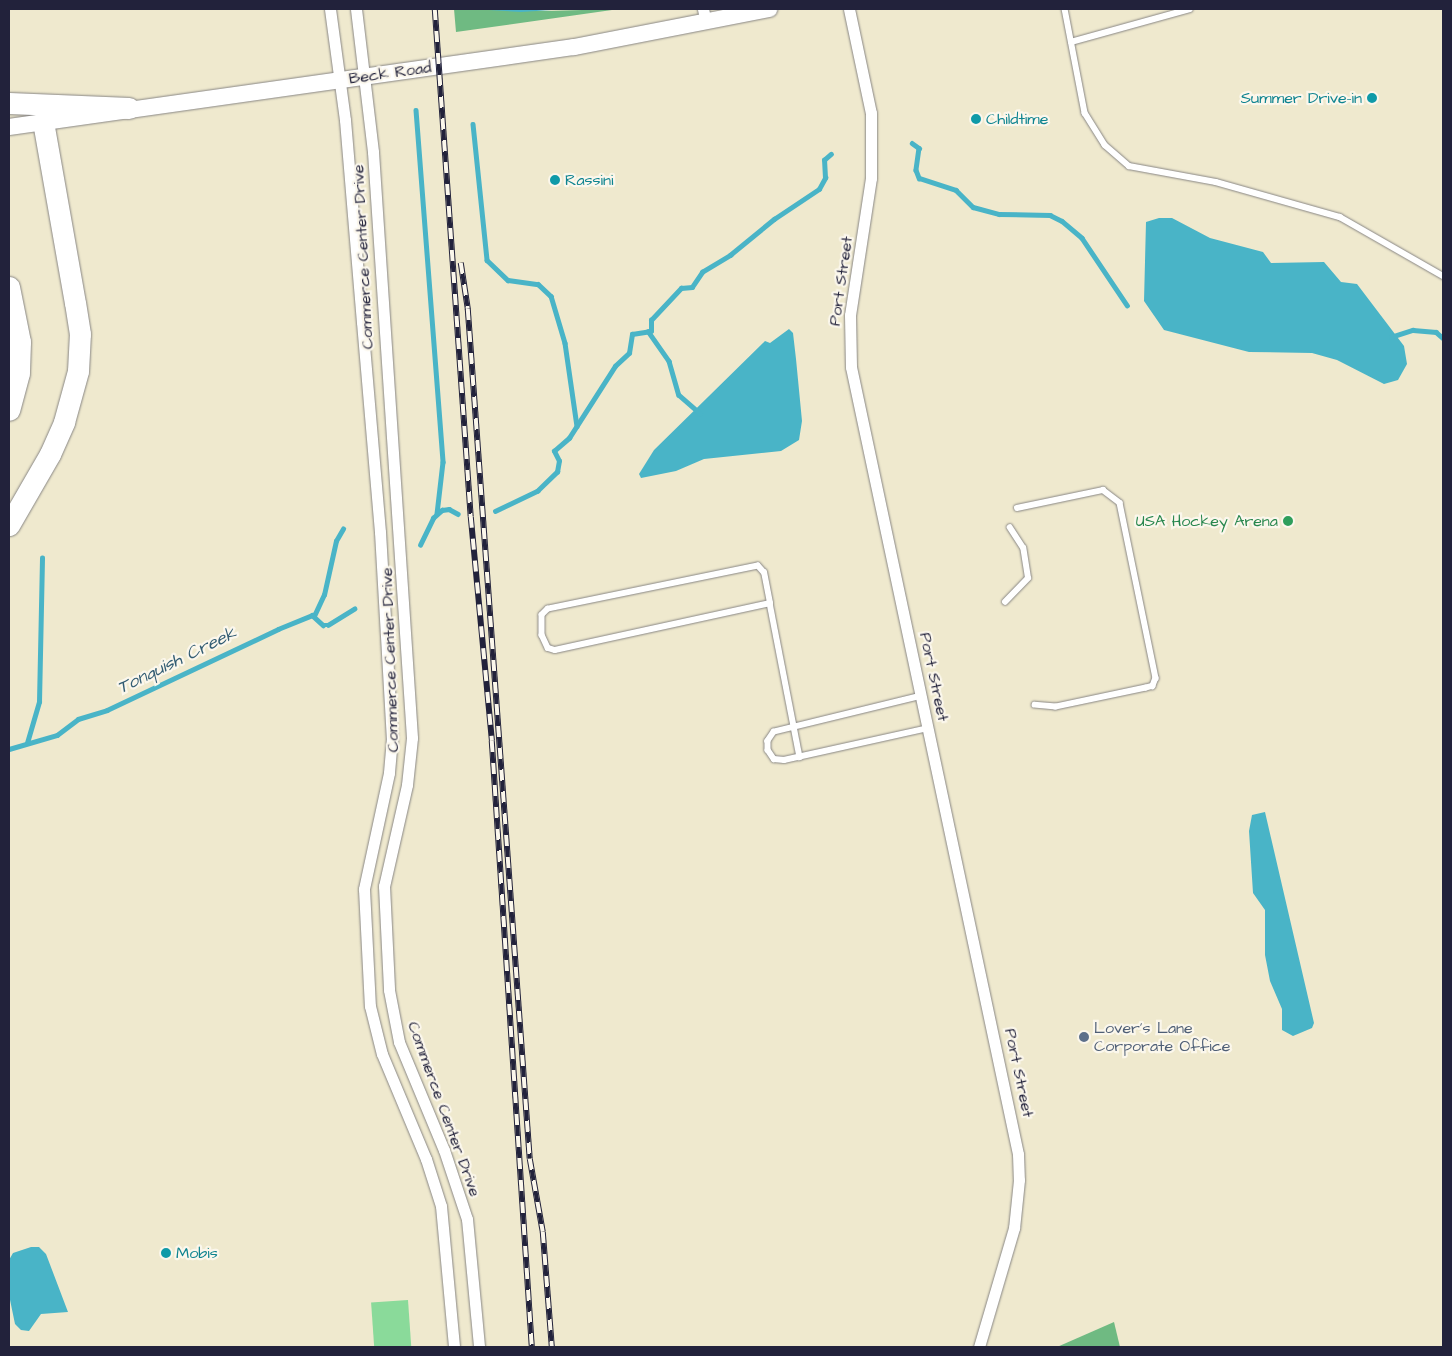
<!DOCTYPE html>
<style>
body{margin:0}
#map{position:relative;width:1452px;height:1356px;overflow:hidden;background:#efe9ce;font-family:"Architects Daughter",sans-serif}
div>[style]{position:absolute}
.green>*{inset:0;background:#8ada9a;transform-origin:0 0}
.forest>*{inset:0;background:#6fba82}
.water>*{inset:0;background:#49b4c7}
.stream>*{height:4.5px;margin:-2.25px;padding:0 2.25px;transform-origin:2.25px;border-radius:2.25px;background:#49b4c7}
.roads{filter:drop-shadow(0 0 1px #888684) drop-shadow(0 0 1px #888684)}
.lane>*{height:5.5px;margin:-2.75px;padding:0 2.75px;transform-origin:2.75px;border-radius:2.75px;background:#fff}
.street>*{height:11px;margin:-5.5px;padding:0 5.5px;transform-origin:5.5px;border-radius:5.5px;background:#fff}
.secondary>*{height:16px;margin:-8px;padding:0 8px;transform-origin:8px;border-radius:8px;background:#fff}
.highway>*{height:21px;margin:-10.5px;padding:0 10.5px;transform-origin:10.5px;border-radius:10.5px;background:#fff}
.rail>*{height:5.5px;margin-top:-2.75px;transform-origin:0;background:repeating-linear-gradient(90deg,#fbf7ec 0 11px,#22223b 0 22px);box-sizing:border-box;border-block:1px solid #22223b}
.dots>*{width:14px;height:14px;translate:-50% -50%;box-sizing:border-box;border:2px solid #fbf7ec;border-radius:50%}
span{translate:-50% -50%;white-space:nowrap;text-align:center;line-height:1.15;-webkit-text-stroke:4.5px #fbf7ec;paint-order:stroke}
.street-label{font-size:16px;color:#22223b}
.culture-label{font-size:16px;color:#0d838f}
.right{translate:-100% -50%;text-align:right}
.left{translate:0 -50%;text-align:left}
.leisure-label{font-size:16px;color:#27864d}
.service-label{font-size:16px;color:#4e5e75}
.water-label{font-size:18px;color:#325c73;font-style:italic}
.frame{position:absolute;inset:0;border:10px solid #22223b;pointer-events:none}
</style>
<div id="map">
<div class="green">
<i style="left:408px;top:1300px;width:47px;height:37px;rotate:86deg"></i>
</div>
<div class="forest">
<i style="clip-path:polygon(454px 9px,545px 11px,619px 9px,456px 32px)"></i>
<i style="clip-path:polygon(1114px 1322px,1120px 1347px,1057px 1347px)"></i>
</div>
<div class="water">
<i style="clip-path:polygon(473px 9px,567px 9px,521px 12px)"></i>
<i style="clip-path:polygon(1159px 218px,1172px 218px,1210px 238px,1263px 252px,1271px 263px,1324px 262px,1341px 282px,1357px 284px,1404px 346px,1407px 364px,1398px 380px,1384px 384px,1337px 360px,1312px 353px,1249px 352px,1164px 330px,1144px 301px,1146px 222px)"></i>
<i style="clip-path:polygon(789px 329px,793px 333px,796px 359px,802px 421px,799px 440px,781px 451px,704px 459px,676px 471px,641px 478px,639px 474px,654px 450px,765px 341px,770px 343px)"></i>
<i style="clip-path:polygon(1265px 812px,1314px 1023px,1312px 1028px,1293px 1036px,1282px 1030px,1282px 1009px,1270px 981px,1265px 955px,1265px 910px,1253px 893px,1249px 831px,1252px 815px)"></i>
<i style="clip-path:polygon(31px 1247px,39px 1247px,46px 1254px,68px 1312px,41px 1314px,29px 1331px,21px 1330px,15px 1324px,9px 1295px,9px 1260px,13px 1253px)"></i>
</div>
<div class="stream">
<i style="left:416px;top:110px;width:353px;rotate:85.6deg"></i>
<i style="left:443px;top:462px;width:52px;rotate:96.6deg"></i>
<i style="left:473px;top:124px;width:137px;rotate:84.1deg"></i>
<i style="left:487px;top:260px;width:29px;rotate:44deg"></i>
<i style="left:508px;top:280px;width:30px;rotate:8deg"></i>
<i style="left:538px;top:284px;width:18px;rotate:43deg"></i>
<i style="left:551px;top:296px;width:49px;rotate:73.4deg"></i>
<i style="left:565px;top:343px;width:84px;rotate:81.8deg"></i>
<i style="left:912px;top:143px;width:9px;rotate:36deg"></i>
<i style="left:919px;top:148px;width:22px;rotate:98deg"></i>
<i style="left:916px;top:170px;width:9px;rotate:69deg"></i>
<i style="left:919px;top:178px;width:39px;rotate:18deg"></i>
<i style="left:956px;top:190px;width:24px;rotate:45deg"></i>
<i style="left:973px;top:207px;width:27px;rotate:15deg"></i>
<i style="left:999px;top:214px;width:51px;rotate:1.1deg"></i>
<i style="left:1050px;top:215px;width:13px;rotate:27deg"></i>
<i style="left:1062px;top:221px;width:26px;rotate:40deg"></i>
<i style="left:1082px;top:238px;width:81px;rotate:56.1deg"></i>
<i style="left:648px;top:331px;width:37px;rotate:55deg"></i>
<i style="left:669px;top:361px;width:35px;rotate:74deg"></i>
<i style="left:679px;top:395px;width:28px;rotate:41deg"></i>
<i style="left:1391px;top:337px;width:23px;rotate:-18deg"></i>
<i style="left:1413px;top:330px;width:23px;rotate:5deg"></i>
<i style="left:1436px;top:332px;width:9px;rotate:41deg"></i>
<i style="left:495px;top:511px;width:47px;rotate:-25.5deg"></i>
<i style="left:537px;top:491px;width:28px;rotate:-44deg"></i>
<i style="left:557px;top:472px;width:11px;rotate:-80deg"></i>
<i style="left:559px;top:461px;width:11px;rotate:-117deg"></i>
<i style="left:554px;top:451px;width:20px;rotate:-41deg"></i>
<i style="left:569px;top:438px;width:85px;rotate:-57.4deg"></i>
<i style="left:615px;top:366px;width:19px;rotate:-43deg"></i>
<i style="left:629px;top:353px;width:19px;rotate:-81deg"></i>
<i style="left:632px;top:334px;width:19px;rotate:-9deg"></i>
<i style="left:651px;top:331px;width:11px;rotate:-90deg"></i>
<i style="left:651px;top:320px;width:44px;rotate:-46.8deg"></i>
<i style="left:681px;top:288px;width:11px;rotate:-5deg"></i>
<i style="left:692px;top:287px;width:18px;rotate:-56deg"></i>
<i style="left:702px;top:272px;width:33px;rotate:-31deg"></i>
<i style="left:730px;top:255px;width:57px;rotate:-39.3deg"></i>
<i style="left:774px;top:219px;width:54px;rotate:-33.7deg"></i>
<i style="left:819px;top:189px;width:13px;rotate:-61deg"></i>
<i style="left:825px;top:178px;width:18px;rotate:-93deg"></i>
<i style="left:824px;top:160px;width:9px;rotate:-41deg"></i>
<i style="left:420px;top:545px;width:30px;rotate:-64deg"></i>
<i style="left:433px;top:518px;width:12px;rotate:-42deg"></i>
<i style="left:442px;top:510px;width:7px;rotate:-8deg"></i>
<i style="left:449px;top:509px;width:10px;rotate:29deg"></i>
<i style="left:314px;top:616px;width:23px;rotate:-65deg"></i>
<i style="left:324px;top:595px;width:55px;rotate:-77.5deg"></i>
<i style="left:336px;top:541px;width:14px;rotate:-60deg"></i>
<i style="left:27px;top:743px;width:43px;rotate:-73.7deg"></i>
<i style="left:39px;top:702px;width:144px;rotate:-88.8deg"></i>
<i style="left:9px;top:749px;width:50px;rotate:-16.3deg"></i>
<i style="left:57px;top:735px;width:26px;rotate:-37deg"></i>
<i style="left:78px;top:719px;width:30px;rotate:-17deg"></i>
<i style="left:107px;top:710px;width:189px;rotate:-25.3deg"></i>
<i style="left:278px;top:629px;width:37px;rotate:-22deg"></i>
<i style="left:312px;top:615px;width:15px;rotate:42deg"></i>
<i style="left:323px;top:625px;width:5px"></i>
<i style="left:328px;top:625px;width:31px;rotate:-32deg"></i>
</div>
<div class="roads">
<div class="lane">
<i style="left:1065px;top:9px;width:106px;rotate:79.1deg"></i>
<i style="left:1085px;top:113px;width:38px;rotate:58deg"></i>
<i style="left:1105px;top:145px;width:32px;rotate:41deg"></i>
<i style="left:1129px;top:166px;width:88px;rotate:10.4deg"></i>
<i style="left:1216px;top:182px;width:129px;rotate:15.8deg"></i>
<i style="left:1340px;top:217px;width:119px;rotate:29.8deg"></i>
<i style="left:1071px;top:42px;width:123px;rotate:-15.5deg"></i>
<i style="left:1017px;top:508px;width:88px;rotate:-11.8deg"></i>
<i style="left:1103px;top:490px;width:21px;rotate:37deg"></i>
<i style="left:1120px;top:503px;width:179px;rotate:78.4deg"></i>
<i style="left:1156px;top:678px;width:9px;rotate:111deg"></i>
<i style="left:1153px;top:686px;width:7px;rotate:164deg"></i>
<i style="left:1146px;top:688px;width:92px;rotate:168.1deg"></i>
<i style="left:1056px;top:707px;width:21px;rotate:-175deg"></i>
<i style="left:1005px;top:602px;width:33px;rotate:-46deg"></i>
<i style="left:1028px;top:578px;width:30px;rotate:-99deg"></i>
<i style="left:1023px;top:548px;width:24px;rotate:-123deg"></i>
<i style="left:770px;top:603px;width:31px;rotate:-101deg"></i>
<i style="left:764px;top:573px;width:9px;rotate:-131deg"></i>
<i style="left:758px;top:566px;width:214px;rotate:168.4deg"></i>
<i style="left:548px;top:609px;width:8px;rotate:135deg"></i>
<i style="left:542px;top:615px;width:20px;rotate:90deg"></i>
<i style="left:542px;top:635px;width:14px;rotate:65deg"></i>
<i style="left:548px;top:648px;width:7px;rotate:16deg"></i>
<i style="left:555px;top:650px;width:220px;rotate:-12.3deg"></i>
<i style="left:770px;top:603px;width:157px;rotate:79deg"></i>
<i style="left:922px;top:696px;width:152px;rotate:166.3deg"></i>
<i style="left:774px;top:732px;width:11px;rotate:124deg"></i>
<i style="left:768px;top:741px;width:9px;rotate:90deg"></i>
<i style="left:768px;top:750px;width:11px;rotate:56deg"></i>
<i style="left:774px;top:759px;width:10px;rotate:6deg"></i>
<i style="left:784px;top:760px;width:148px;rotate:-12.5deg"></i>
</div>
<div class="street">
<i style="left:330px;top:9px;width:112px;rotate:82.3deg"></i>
<i style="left:345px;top:120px;width:203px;rotate:85.2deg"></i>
<i style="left:362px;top:322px;width:211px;rotate:85.1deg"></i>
<i style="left:380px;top:532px;width:206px;rotate:86.7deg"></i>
<i style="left:392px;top:738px;width:35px;rotate:95deg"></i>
<i style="left:389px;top:773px;width:119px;rotate:102.2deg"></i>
<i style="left:364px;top:889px;width:117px;rotate:87.1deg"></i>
<i style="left:370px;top:1006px;width:49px;rotate:76deg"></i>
<i style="left:382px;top:1054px;width:114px;rotate:67.3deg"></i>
<i style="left:426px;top:1159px;width:49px;rotate:72.3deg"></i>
<i style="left:441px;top:1206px;width:142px;rotate:84.7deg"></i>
<i style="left:356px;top:9px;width:144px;rotate:83.2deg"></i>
<i style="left:373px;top:152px;width:587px;rotate:86.19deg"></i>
<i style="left:412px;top:738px;width:47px;rotate:96.1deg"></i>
<i style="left:407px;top:785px;width:104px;rotate:102.8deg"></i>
<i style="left:384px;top:886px;width:104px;rotate:87.2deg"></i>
<i style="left:389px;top:990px;width:53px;rotate:79.1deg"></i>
<i style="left:399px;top:1042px;width:117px;rotate:67.4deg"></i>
<i style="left:444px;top:1150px;width:73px;rotate:71.6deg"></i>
<i style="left:467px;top:1219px;width:129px;rotate:84.6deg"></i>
<i style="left:703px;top:9px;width:13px;rotate:77deg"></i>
<i style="left:849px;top:9px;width:106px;rotate:78.1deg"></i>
<i style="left:871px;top:113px;width:65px;rotate:90deg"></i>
<i style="left:871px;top:178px;width:139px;rotate:98.7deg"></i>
<i style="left:850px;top:315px;width:52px;rotate:88.9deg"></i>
<i style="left:851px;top:367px;width:805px;rotate:78.02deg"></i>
<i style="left:1018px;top:1154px;width:26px;rotate:88deg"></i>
<i style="left:1019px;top:1180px;width:48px;rotate:95.9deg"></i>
<i style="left:1014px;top:1228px;width:124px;rotate:106.4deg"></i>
</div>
<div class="secondary">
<i style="left:9px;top:127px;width:571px;rotate:-8.06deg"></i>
<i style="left:574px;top:47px;width:199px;rotate:-11deg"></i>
</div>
<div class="highway">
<i style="left:9px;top:103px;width:120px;rotate:2.4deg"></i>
<i style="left:9px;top:287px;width:56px;rotate:78.7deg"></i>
<i style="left:20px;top:342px;width:31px;rotate:92deg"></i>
<i style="left:19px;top:373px;width:38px;rotate:105deg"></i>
<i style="left:9px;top:525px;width:82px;rotate:-60deg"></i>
<i style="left:50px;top:454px;width:35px;rotate:-66deg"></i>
<i style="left:64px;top:422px;width:53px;rotate:-74.6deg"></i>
<i style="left:78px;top:371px;width:37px;rotate:-87deg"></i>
<i style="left:80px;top:334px;width:31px;rotate:-99deg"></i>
<i style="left:75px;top:303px;width:184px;rotate:-100deg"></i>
</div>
</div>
<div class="rail">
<i style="left:435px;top:9px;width:509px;rotate:85.95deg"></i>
<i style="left:471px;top:517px;width:225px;rotate:84.6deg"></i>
<i style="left:492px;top:741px;width:607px;rotate:86.22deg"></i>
<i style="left:461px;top:263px;width:47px;rotate:81.3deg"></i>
<i style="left:468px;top:309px;width:852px;rotate:85.83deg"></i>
<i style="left:530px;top:1159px;width:74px;rotate:79.9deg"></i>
<i style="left:543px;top:1232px;width:115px;rotate:85.5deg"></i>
</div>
<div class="dots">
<i style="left:1372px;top:98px;background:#0f9aa8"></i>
<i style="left:976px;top:119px;background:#0f9aa8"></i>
<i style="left:555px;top:180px;background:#0f9aa8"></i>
<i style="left:1288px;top:521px;background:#2e9e5b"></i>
<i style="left:1084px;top:1037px;background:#5c6f8a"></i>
<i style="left:166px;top:1253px;background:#0f9aa8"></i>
</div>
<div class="street-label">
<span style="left:390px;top:73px;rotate:-8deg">Beck Road</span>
<span style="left:363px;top:257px;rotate:-93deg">Commerce Center Drive</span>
<span style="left:841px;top:281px;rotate:-82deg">Port Street</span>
<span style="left:390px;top:660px;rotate:-92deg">Commerce Center Drive</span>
<span style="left:934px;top:677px;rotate:78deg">Port Street</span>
<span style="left:1019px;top:1073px;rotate:78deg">Port Street</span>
<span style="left:444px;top:1109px;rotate:70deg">Commerce Center Drive</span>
</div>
<div class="culture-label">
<span class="right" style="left:1362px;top:98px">Summer Drive-in</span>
<span class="left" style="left:986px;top:119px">Childtime</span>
<span class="left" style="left:565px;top:180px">Rassini</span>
<span class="left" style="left:176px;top:1253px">Mobis</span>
</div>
<div class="leisure-label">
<span class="right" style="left:1278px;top:521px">USA Hockey Arena</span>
</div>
<div class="service-label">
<span class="left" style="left:1094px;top:1037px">Lover's Lane<br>Corporate Office</span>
</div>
<div class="water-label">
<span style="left:177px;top:661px;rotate:-26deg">Tonquish Creek</span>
</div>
<div class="frame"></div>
</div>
